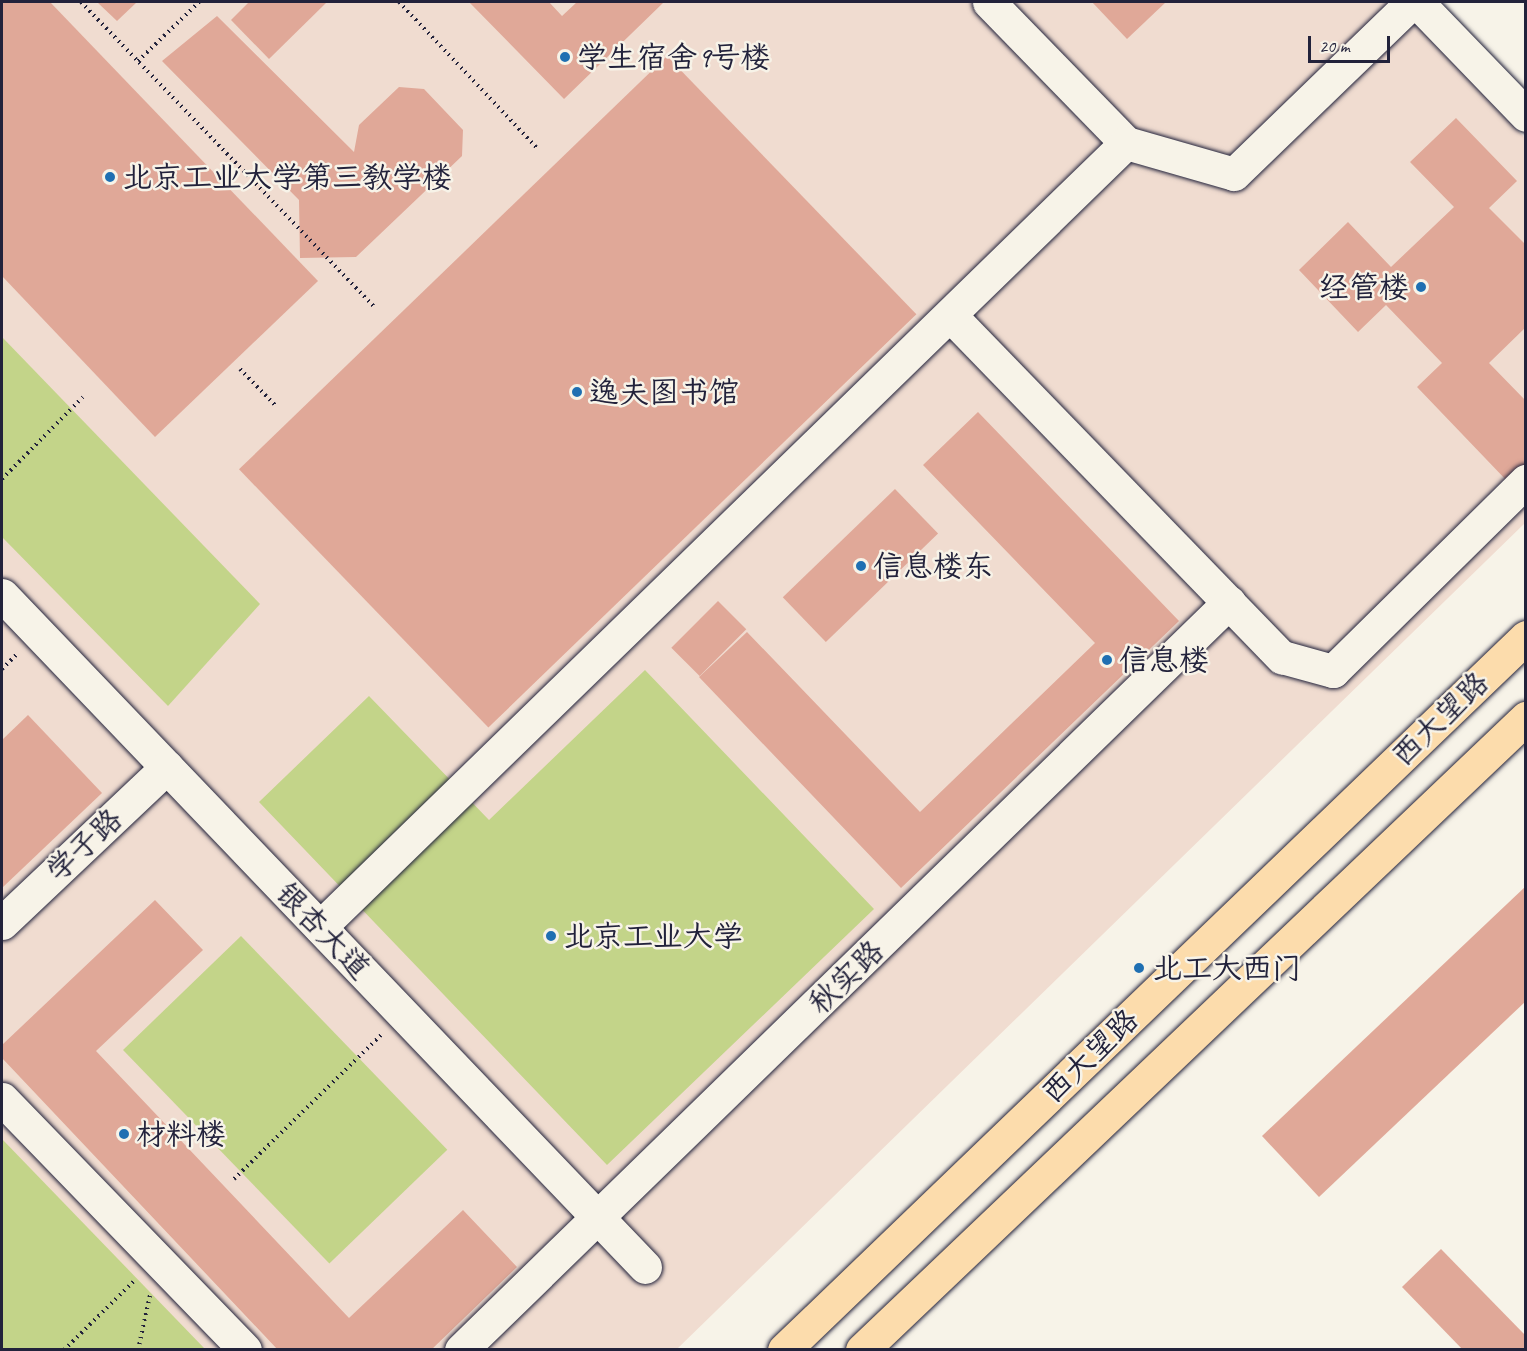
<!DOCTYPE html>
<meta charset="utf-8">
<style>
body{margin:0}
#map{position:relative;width:1527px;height:1351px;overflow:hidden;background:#f7f3e8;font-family:Caveat,"LXGW WenKai TC",sans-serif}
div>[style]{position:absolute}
.built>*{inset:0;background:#f0dcd0}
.green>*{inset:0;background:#c3d489;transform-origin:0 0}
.building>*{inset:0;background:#e0a898;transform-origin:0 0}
.path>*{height:4px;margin-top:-2px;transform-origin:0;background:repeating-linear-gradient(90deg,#22223b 0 1.5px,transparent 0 6px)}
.roads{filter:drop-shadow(0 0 2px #22223b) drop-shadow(0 0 2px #22223b)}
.minor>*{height:33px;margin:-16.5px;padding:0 16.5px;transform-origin:16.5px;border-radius:16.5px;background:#f7f3e8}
.major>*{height:33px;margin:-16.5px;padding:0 16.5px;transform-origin:16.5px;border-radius:16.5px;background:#fcdcac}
.dots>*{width:16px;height:16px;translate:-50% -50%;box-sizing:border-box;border:3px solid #f7f3e8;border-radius:50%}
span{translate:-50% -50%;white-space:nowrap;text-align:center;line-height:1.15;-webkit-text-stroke:5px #f7f3e8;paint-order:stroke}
.poi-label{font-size:30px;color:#22223b}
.left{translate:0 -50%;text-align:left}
.right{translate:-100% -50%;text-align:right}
.street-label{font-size:30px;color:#22223b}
.frame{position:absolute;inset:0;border:3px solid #22223b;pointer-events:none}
.scale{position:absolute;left:1308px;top:36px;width:82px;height:27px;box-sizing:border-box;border:3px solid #22223b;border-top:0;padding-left:8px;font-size:18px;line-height:21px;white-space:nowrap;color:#22223b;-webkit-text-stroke:4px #f7f3e8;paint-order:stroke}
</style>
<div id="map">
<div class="built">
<i style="clip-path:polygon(2px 2px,1436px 2px,1414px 23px,1525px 138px,1525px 523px,677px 1349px,2px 1350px)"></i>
</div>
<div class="green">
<i style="clip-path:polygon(2px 337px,260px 604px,168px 706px,2px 537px)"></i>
<i style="clip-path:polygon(645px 670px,874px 909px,607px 1165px,259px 802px,369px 696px,489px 820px)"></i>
<i style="left:241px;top:936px;width:297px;height:164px;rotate:46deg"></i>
<i style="clip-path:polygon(2px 1139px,205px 1349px,2px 1349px)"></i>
</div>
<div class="building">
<i style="clip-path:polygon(2px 2px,50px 2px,318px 281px,155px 437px,2px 276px)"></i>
<i style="clip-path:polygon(97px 2px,137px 2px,117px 21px)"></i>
<i style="clip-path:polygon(249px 2px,327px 2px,269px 59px,231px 20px)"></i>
<i style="clip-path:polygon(469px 2px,549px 2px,562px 16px,577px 2px,664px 2px,564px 99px)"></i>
<i style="clip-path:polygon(1092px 2px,1166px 2px,1127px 39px)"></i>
<i style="clip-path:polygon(217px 16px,354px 152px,359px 125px,399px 87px,424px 89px,463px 130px,462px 156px,356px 257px,300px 258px,299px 200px,162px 61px)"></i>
<i style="left:667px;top:56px;width:359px;height:595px;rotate:46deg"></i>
<i style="clip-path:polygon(1456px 118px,1517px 181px,1489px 208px,1526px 245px,1526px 327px,1489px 363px,1526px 401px,1526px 465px,1508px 482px,1417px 387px,1442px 363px,1386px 305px,1358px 332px,1299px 270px,1348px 222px,1391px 267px,1454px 207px,1410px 162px)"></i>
<i style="clip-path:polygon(978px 412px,1179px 621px,901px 888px,699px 677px,747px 632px,920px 812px,1095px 643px,923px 465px)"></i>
<i style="left:895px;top:489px;width:62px;height:156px;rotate:46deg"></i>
<i style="left:718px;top:601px;width:40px;height:66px;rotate:45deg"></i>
<i style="clip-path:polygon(28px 715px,102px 793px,2px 888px,2px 740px)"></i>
<i style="clip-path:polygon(1526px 886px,1526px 1001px,1319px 1197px,1262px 1136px)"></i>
<i style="clip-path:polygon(155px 900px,203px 950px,96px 1051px,349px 1318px,463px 1210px,517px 1267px,431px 1350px,278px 1350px,2px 1058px,2px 1045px)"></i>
<i style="clip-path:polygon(1441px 1249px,1526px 1336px,1526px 1350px,1463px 1350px,1402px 1287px)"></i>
</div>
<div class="path">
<i style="left:81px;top:2px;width:424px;rotate:46.1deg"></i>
<i style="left:399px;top:2px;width:202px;rotate:46.6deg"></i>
<i style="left:138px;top:61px;width:85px;rotate:-44deg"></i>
<i style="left:240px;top:369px;width:50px;rotate:45.8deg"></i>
<i style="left:2px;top:479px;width:115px;rotate:-45.4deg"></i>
<i style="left:2px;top:669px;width:23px;rotate:-45deg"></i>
<i style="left:234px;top:1179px;width:206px;rotate:-44.4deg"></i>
<i style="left:64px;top:1350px;width:101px;rotate:-44.6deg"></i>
<i style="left:138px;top:1350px;width:56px;rotate:-77.7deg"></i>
</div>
<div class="roads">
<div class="minor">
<i style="left:989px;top:2px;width:197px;rotate:45.8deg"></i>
<i style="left:1126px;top:143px;width:112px;rotate:16deg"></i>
<i style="left:1234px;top:174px;width:248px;rotate:-44deg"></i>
<i style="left:1417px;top:2px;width:157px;rotate:46deg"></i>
<i style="left:950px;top:315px;width:477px;rotate:45.9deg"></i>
<i style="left:1282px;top:657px;width:53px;rotate:15.4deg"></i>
<i style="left:1333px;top:671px;width:271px;rotate:-44.6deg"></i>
<i style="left:2px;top:595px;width:930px;rotate:46.26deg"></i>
<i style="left:2px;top:923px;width:227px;rotate:-43.4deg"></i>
<i style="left:320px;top:927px;width:1124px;rotate:-44.21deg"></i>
<i style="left:2px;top:1099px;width:349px;rotate:45.9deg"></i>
<i style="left:461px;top:1350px;width:1072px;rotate:-44.24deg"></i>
</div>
<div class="major">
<i style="left:784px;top:1350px;width:1029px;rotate:-43.86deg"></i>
<i style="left:862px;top:1350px;width:917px;rotate:-43.59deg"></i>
</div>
</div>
<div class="dots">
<i style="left:565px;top:57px;background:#1f6fb2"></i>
<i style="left:110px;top:177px;background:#1f6fb2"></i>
<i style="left:1421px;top:287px;background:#1f6fb2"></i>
<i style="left:577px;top:392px;background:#1f6fb2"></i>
<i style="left:861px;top:566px;background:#1f6fb2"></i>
<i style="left:1107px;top:660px;background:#1f6fb2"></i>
<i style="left:551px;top:936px;background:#1f6fb2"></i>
<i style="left:1139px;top:968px;background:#1f6fb2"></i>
<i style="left:124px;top:1134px;background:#1f6fb2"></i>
</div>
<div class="poi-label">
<span class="left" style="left:577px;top:57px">学生宿舍9号楼</span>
<span class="left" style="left:122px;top:177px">北京工业大学第三教学楼</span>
<span class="right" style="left:1409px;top:287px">经管楼</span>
<span class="left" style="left:589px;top:392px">逸夫图书馆</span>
<span class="left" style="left:873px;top:566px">信息楼东</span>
<span class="left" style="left:1119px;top:660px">信息楼</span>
<span class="left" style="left:563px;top:936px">北京工业大学</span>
<span class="left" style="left:1152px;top:968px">北工大西门</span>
<span class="left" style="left:136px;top:1134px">材料楼</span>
</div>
<div class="street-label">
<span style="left:1440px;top:719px;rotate:-44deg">西大望路</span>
<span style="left:84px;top:845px;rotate:-43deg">学子路</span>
<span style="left:323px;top:931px;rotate:46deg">银杏大道</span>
<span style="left:846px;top:977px;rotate:-44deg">秋实路</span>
<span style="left:1090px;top:1056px;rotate:-44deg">西大望路</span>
</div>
<div class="frame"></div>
<div class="scale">20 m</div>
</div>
